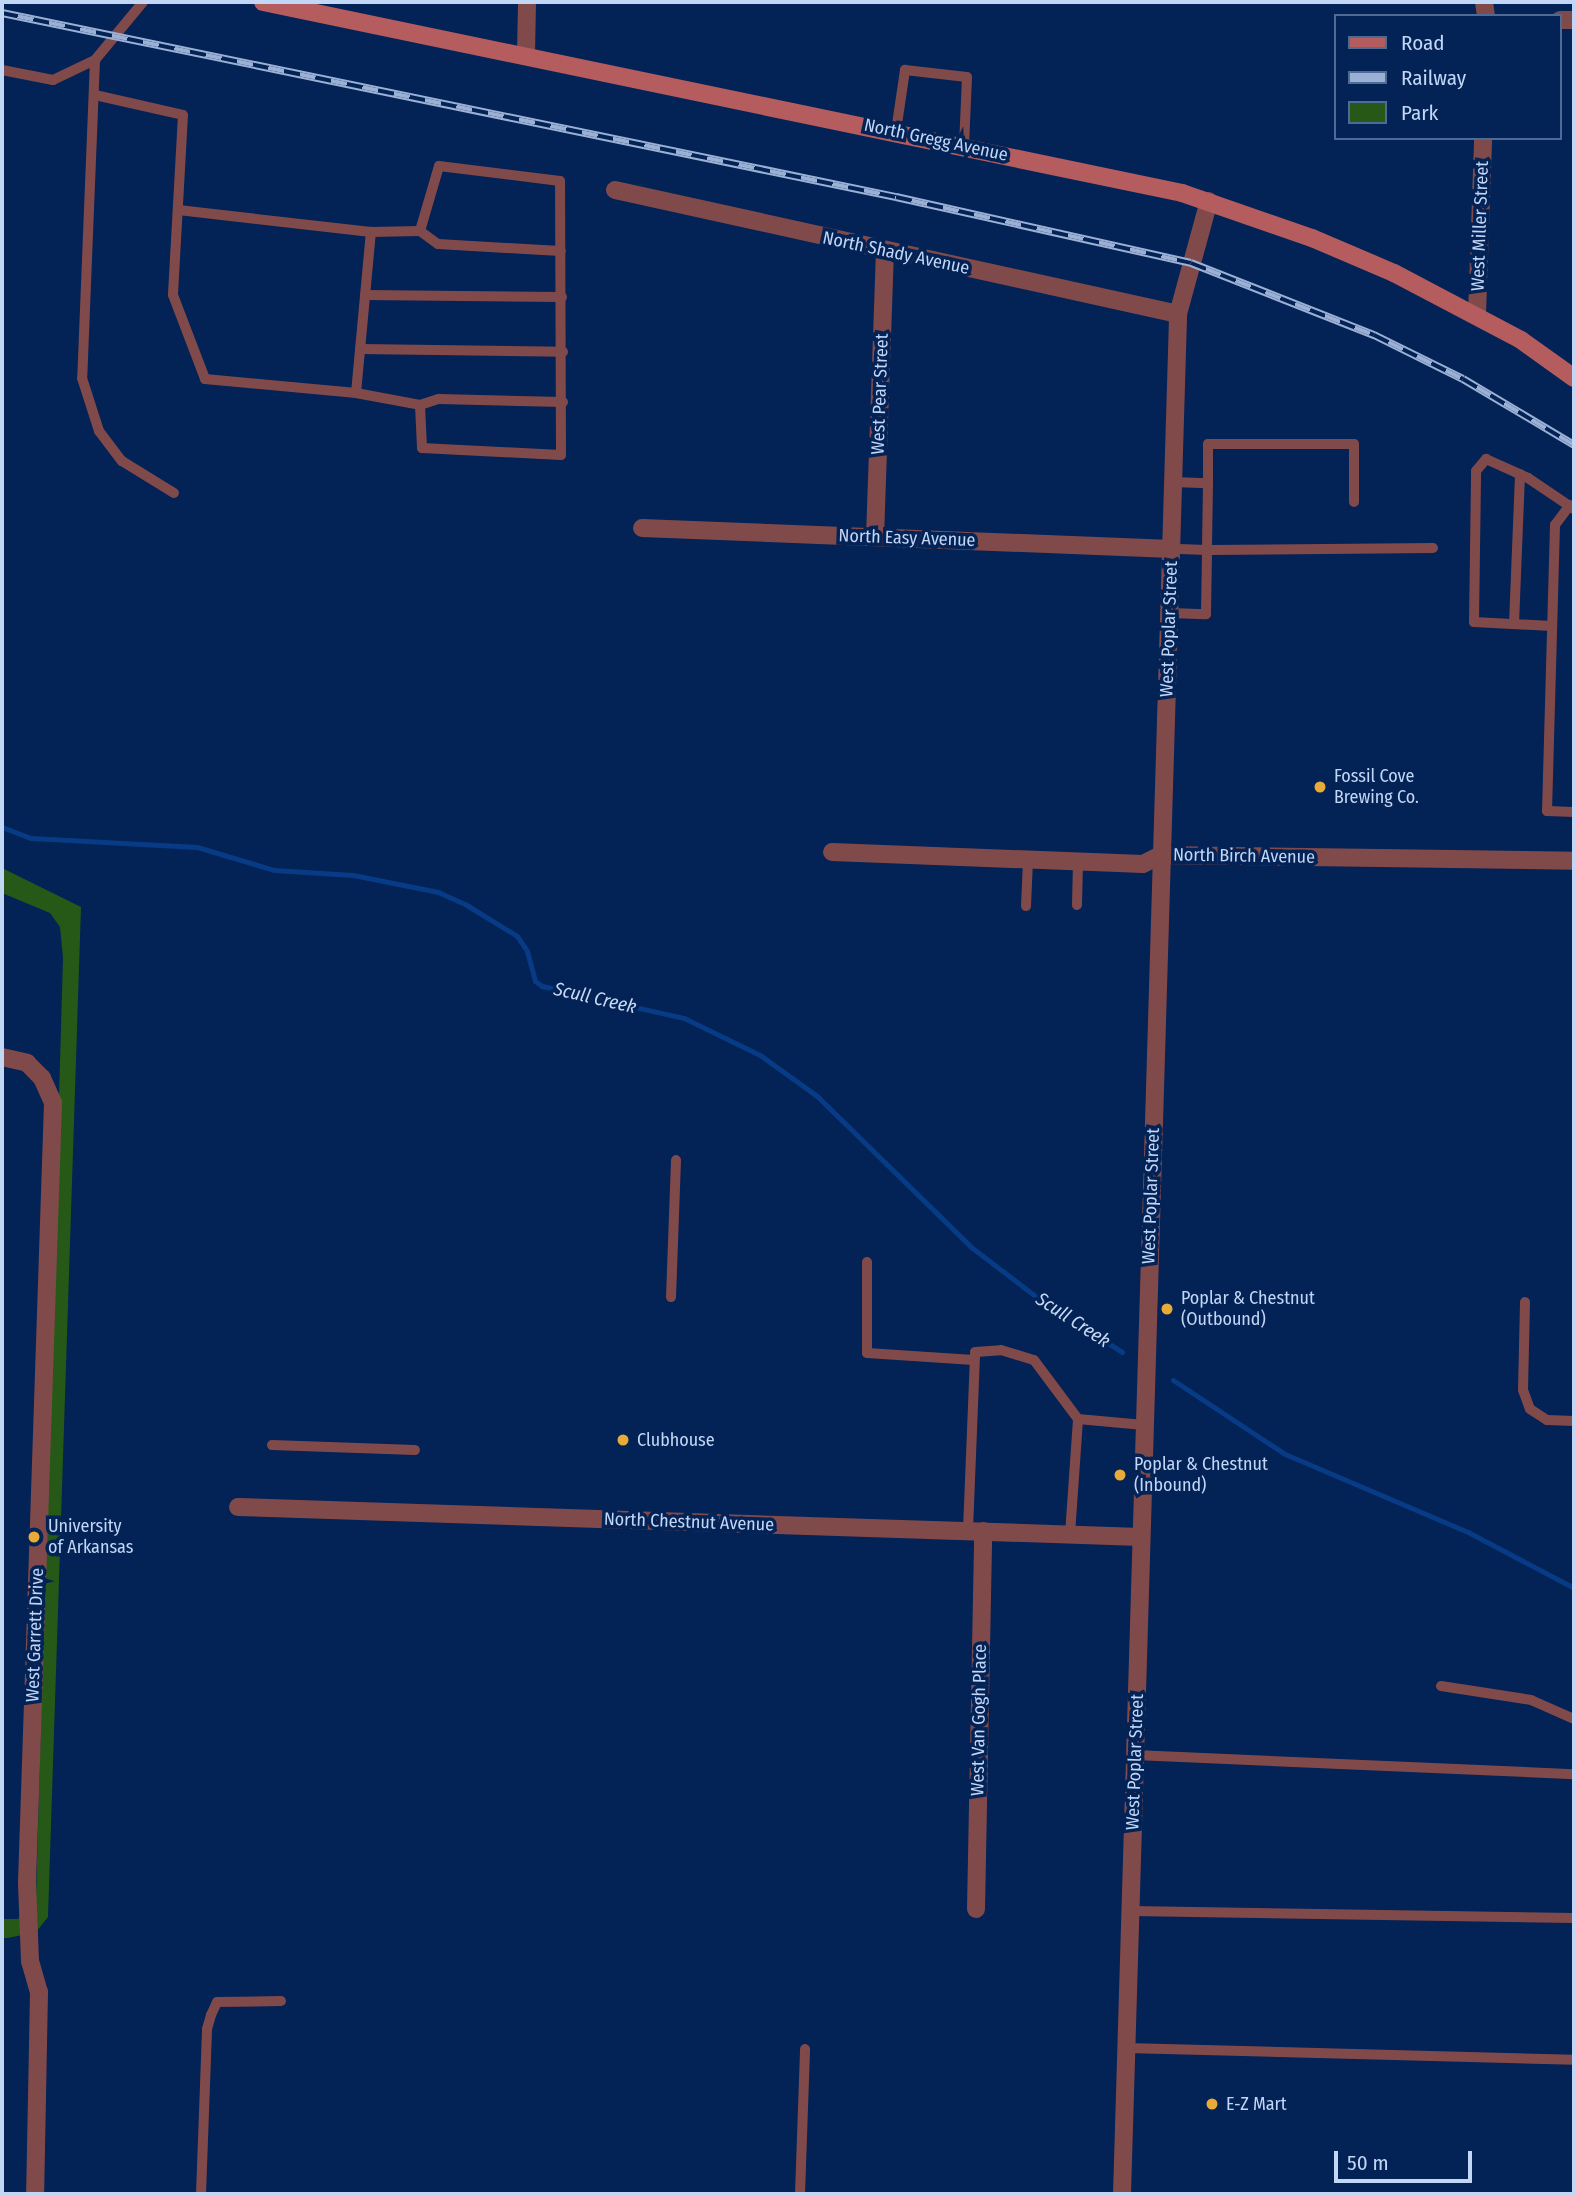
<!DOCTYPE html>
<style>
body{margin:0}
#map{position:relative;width:1576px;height:2196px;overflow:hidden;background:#032255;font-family:"Fira Sans Condensed",sans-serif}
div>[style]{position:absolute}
.green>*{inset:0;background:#265917}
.stream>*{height:5px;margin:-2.5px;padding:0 2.5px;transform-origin:2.5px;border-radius:2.5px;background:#083b85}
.service>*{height:10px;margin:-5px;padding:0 5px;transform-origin:5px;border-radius:5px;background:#814a4a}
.minor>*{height:18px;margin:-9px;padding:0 9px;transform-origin:9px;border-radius:9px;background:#814a4a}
.tertiary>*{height:18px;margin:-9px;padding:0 9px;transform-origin:9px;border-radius:9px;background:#814a4a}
.secondary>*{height:18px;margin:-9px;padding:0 9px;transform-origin:9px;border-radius:9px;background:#b45c5e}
.rail>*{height:8px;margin-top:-4px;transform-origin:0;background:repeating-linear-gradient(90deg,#032255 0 16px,#9ab0d4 0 32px);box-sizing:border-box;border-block:2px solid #9ab0d4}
.dots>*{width:19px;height:19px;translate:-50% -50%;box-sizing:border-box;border:4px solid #032255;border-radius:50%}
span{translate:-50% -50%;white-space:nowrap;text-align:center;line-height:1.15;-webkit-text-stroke:7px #032255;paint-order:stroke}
.street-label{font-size:18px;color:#c2d6f6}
.poi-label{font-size:18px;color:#c2d6f6}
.left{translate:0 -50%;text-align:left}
.water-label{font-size:19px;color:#c9d9f3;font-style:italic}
.frame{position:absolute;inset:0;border:4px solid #c2d6f6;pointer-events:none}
.legend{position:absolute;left:1334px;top:14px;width:228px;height:126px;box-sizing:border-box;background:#032255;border:2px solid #4f6a95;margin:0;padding:9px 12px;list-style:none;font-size:21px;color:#c2d6f6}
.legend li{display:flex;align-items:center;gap:14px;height:35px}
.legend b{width:35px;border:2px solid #4f6a95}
.scale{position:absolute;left:1334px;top:2151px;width:138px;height:32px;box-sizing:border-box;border:4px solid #c2d6f6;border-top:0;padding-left:9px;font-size:21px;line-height:24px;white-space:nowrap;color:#c2d6f6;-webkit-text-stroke:5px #032255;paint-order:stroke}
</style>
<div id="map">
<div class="green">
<i style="clip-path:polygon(2px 868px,81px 907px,48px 1917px,36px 1932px,8px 1938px,2px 1938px,2px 1919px,18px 1919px,36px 1897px,63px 958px,60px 927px,50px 913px,2px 893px)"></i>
</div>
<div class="stream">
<i style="left:2px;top:827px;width:31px;rotate:21deg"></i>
<i style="left:31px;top:838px;width:166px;rotate:3.1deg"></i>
<i style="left:197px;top:847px;width:80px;rotate:16.6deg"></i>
<i style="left:274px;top:870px;width:79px;rotate:3.6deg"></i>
<i style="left:353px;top:875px;width:87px;rotate:11.3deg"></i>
<i style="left:438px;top:892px;width:30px;rotate:24deg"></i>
<i style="left:465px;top:904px;width:61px;rotate:31.6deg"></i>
<i style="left:517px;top:936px;width:18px;rotate:56deg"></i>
<i style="left:527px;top:951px;width:31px;rotate:75deg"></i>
<i style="left:535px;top:981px;width:9px;rotate:36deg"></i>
<i style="left:542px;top:986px;width:146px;rotate:12.7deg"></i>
<i style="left:684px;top:1018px;width:85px;rotate:26deg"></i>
<i style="left:760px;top:1055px;width:70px;rotate:35.7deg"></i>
<i style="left:817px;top:1096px;width:216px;rotate:44.4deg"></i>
<i style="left:971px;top:1247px;width:84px;rotate:37.3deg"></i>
<i style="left:1038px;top:1298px;width:100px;rotate:32.7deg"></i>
<i style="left:1173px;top:1380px;width:134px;rotate:33.5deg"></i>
<i style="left:1285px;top:1454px;width:199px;rotate:23.1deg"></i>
<i style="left:1468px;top:1532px;width:120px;rotate:27.8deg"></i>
</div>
<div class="service">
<i style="left:95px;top:60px;width:318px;rotate:92.3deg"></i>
<i style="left:82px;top:378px;width:56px;rotate:72.2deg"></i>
<i style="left:99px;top:431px;width:38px;rotate:53deg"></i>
<i style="left:122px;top:461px;width:61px;rotate:31.6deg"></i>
<i style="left:2px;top:70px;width:52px;rotate:11.1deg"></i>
<i style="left:53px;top:80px;width:47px;rotate:-25.5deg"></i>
<i style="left:95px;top:60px;width:75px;rotate:-50.4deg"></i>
<i style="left:95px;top:95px;width:90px;rotate:12.8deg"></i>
<i style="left:183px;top:115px;width:180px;rotate:93.2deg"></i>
<i style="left:173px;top:295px;width:90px;rotate:69.1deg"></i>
<i style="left:205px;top:379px;width:152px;rotate:5.3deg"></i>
<i style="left:356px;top:393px;width:162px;rotate:-84.7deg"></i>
<i style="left:371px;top:232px;width:194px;rotate:-173.5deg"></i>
<i style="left:896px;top:131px;width:62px;rotate:-81.6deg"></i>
<i style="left:905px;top:70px;width:62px;rotate:6.4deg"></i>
<i style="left:967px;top:77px;width:68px;rotate:92.5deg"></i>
<i style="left:420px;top:231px;width:22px;rotate:36deg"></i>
<i style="left:438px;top:244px;width:123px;rotate:3.3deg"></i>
<i style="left:365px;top:295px;width:197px;rotate:0.6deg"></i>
<i style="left:360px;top:349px;width:203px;rotate:0.8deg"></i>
<i style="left:356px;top:393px;width:65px;rotate:10.6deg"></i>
<i style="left:420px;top:405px;width:43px;rotate:87.3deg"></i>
<i style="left:422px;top:448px;width:139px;rotate:2.9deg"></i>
<i style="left:561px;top:455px;width:274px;rotate:-90.2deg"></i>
<i style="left:560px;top:181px;width:122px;rotate:-172.9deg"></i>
<i style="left:439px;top:166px;width:68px;rotate:106.3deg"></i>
<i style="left:420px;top:231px;width:49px;rotate:178.8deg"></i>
<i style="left:420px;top:405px;width:20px;rotate:-18deg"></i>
<i style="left:439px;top:399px;width:124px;rotate:1.4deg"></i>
<i style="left:1173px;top:482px;width:35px;rotate:2deg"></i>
<i style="left:1208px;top:483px;width:39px;rotate:-90deg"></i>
<i style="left:1208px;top:444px;width:146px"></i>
<i style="left:1354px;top:444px;width:58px;rotate:90deg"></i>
<i style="left:1208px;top:483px;width:67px;rotate:90.9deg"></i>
<i style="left:1207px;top:550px;width:226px;rotate:-0.5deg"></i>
<i style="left:1570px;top:505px;width:25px;rotate:127deg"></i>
<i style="left:1555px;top:525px;width:286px;rotate:91.6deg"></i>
<i style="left:1547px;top:811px;width:27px;rotate:2deg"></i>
<i style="left:1170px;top:613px;width:36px;rotate:2deg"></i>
<i style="left:1206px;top:614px;width:64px;rotate:-89.1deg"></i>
<i style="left:1207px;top:550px;width:35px;rotate:-178deg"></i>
<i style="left:1514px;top:624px;width:150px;rotate:-87.7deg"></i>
<i style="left:1552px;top:626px;width:78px;rotate:-177.1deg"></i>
<i style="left:1474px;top:622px;width:151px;rotate:-89.2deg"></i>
<i style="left:1476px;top:471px;width:16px;rotate:-50deg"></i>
<i style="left:1486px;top:459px;width:46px;rotate:24.3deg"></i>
<i style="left:1528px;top:478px;width:55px;rotate:34deg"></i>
<i style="left:1077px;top:905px;width:43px;rotate:-88.7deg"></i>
<i style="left:1026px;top:906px;width:46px;rotate:-87.5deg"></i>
<i style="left:867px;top:1262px;width:91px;rotate:90deg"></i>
<i style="left:867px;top:1353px;width:107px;rotate:3.7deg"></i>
<i style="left:671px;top:1297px;width:137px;rotate:-87.9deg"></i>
<i style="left:1525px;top:1302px;width:88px;rotate:91.3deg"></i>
<i style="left:1523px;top:1390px;width:20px;rotate:70deg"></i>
<i style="left:1530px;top:1409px;width:20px;rotate:33deg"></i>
<i style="left:1547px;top:1420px;width:27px;rotate:2deg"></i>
<i style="left:272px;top:1445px;width:143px;rotate:2deg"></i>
<i style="left:968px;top:1530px;width:178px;rotate:-87.7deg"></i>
<i style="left:975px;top:1352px;width:26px;rotate:-4deg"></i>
<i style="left:1001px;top:1350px;width:34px;rotate:17deg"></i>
<i style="left:1034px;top:1360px;width:74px;rotate:53.3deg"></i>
<i style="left:1078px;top:1419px;width:66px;rotate:5.2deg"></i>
<i style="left:1070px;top:1534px;width:115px;rotate:-86deg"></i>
<i style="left:1441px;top:1686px;width:91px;rotate:8.8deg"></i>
<i style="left:1531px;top:1700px;width:47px;rotate:23.8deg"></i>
<i style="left:1135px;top:1755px;width:439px;rotate:2.5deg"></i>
<i style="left:1131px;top:1911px;width:443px;rotate:0.9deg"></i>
<i style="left:1126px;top:2048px;width:448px;rotate:1.5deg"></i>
<i style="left:201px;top:2194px;width:165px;rotate:-87.9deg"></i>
<i style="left:207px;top:2029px;width:15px;rotate:-74deg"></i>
<i style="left:211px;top:2015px;width:14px;rotate:-65deg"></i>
<i style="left:217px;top:2002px;width:64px;rotate:-0.9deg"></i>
<i style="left:800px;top:2194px;width:145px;rotate:-88deg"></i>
</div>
<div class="minor">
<i style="left:1484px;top:2px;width:14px;rotate:82deg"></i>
<i style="left:1560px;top:20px;width:14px"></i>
<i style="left:526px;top:55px;width:53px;rotate:-88.9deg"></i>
<i style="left:615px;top:190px;width:576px;rotate:12.42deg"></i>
<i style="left:1477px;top:314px;width:176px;rotate:-88deg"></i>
<i style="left:642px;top:528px;width:530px;rotate:2.27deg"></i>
<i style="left:875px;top:537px;width:285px;rotate:-88deg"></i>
<i style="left:832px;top:852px;width:311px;rotate:2.2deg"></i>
<i style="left:1143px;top:864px;width:20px;rotate:-27deg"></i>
<i style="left:1161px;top:855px;width:413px;rotate:0.8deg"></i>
<i style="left:2px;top:1057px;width:26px;rotate:13deg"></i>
<i style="left:27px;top:1063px;width:21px;rotate:45deg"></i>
<i style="left:42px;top:1078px;width:27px;rotate:66deg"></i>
<i style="left:53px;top:1103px;width:780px;rotate:91.91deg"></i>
<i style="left:27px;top:1883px;width:78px;rotate:87.8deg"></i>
<i style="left:30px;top:1961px;width:32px;rotate:74deg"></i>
<i style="left:39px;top:1992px;width:202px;rotate:91.1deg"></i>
<i style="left:238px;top:1507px;width:903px;rotate:1.9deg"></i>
<i style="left:976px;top:1909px;width:378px;rotate:-88.9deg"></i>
</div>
<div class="tertiary">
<i style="left:1122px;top:2194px;width:1881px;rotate:-88.29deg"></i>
<i style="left:1178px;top:314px;width:117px;rotate:-74.7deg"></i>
</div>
<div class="secondary">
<i style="left:263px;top:2px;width:939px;rotate:11.74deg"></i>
<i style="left:1182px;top:193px;width:138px;rotate:19.1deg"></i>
<i style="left:1312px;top:238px;width:89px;rotate:23.1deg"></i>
<i style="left:1394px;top:273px;width:144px;rotate:27.8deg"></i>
<i style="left:1521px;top:340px;width:65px;rotate:35.6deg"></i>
</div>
<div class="rail">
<i style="left:2px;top:13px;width:913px;rotate:11.63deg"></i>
<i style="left:896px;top:197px;width:302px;rotate:12.6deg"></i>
<i style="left:1191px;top:263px;width:197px;rotate:21.5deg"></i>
<i style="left:1374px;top:335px;width:99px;rotate:26.3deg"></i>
<i style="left:1463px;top:379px;width:129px;rotate:30.7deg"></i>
</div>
<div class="dots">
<i style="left:1320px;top:787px;background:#e8ab37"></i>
<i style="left:1167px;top:1309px;background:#e8ab37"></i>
<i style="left:623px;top:1440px;background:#e8ab37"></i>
<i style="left:1120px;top:1475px;background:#e8ab37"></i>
<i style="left:34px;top:1537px;background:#e8ab37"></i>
<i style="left:1212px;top:2104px;background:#e8ab37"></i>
</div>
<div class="street-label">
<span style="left:936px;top:140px;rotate:12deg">North Gregg Avenue</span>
<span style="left:1480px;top:226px;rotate:-88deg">West Miller Street</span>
<span style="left:896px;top:253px;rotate:12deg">North Shady Avenue</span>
<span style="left:880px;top:394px;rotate:-88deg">West Pear Street</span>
<span style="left:907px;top:538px;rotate:2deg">North Easy Avenue</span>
<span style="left:1169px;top:629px;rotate:-88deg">West Poplar Street</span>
<span style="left:1244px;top:856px;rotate:1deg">North Birch Avenue</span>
<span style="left:1151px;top:1196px;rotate:-88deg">West Poplar Street</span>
<span style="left:689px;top:1522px;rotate:2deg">North Chestnut Avenue</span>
<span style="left:35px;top:1635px;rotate:-88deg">West Garrett Drive</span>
<span style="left:979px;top:1720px;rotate:-89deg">West Van Gogh Place</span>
<span style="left:1135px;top:1762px;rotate:-88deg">West Poplar Street</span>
</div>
<div class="poi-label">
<span class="left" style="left:1334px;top:787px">Fossil Cove<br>Brewing Co.</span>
<span class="left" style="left:1181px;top:1309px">Poplar &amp; Chestnut<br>(Outbound)</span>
<span class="left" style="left:637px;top:1440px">Clubhouse</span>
<span class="left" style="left:1134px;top:1475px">Poplar &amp; Chestnut<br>(Inbound)</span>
<span class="left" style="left:48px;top:1537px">University<br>of Arkansas</span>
<span class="left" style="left:1226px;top:2104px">E-Z Mart</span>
</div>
<div class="water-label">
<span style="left:595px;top:998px;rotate:13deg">Scull Creek</span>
<span style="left:1073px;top:1320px;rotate:33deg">Scull Creek</span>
</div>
<div class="frame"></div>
<ul class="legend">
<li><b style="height:9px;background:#b45c5e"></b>Road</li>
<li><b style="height:9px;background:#9ab0d4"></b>Railway</li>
<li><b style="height:19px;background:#265917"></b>Park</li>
</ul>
<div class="scale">50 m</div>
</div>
